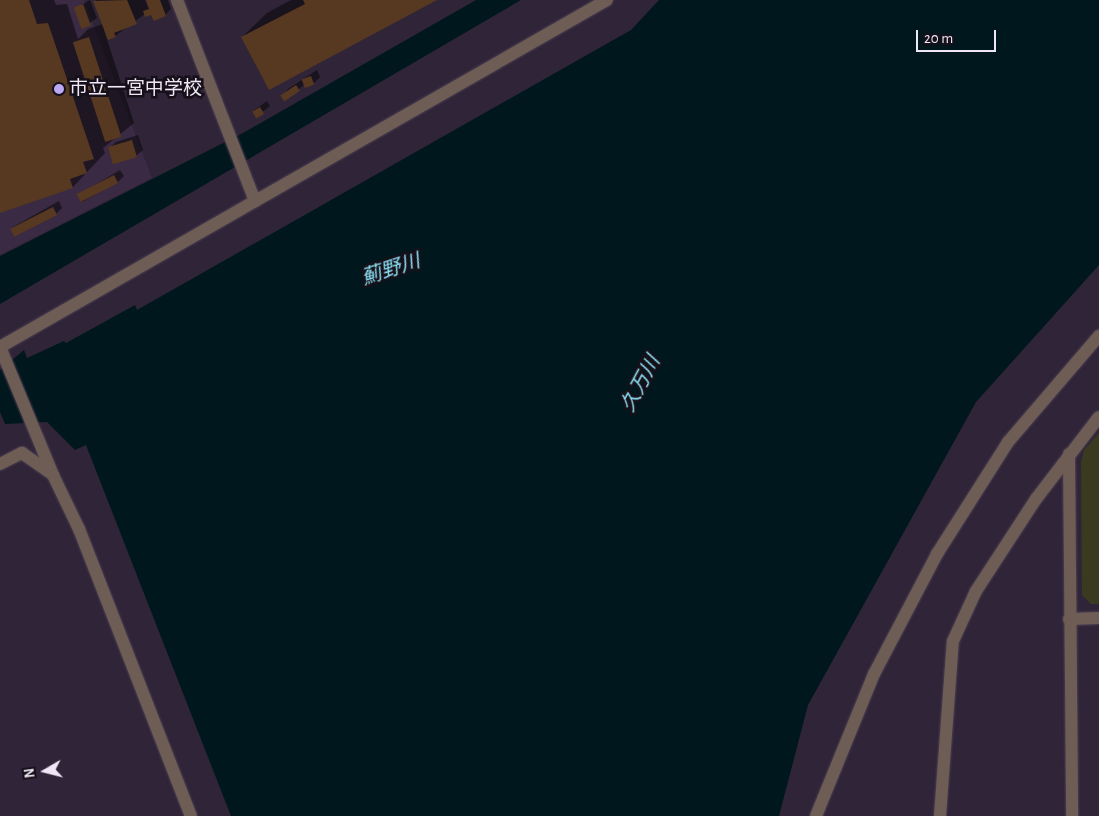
<!DOCTYPE html>
<meta charset="utf-8">
<style>
body{margin:0}
#map{position:relative;width:1099px;height:816px;overflow:hidden;background:#302438;font-family:"Alegreya Sans","Noto Sans JP",sans-serif}
div>[style]{position:absolute}
.built>*{inset:0;background:#3a2a44}
.green>*{inset:0;background:#393a1f}
.water>*{inset:0;background:#00171d}
.shadow>*{inset:0;background:#0007}
.building>*{inset:0;background:#573821;transform-origin:0 0}
.roads{filter:drop-shadow(0 0 1px #4b3f52) drop-shadow(0 0 1px #4b3f52)}
.minor>*{height:12px;margin:-6px;padding:0 6px;transform-origin:6px;border-radius:6px;background:#6e5d55}
.tertiary>*{height:12px;margin:-6px;padding:0 6px;transform-origin:6px;border-radius:6px;background:#6e5d55}
.dots>*{width:14px;height:14px;translate:-50% -50%;box-sizing:border-box;border:2px solid #151019;border-radius:50%}
span{translate:-50% -50%;white-space:nowrap;text-align:center;line-height:1.15;-webkit-text-stroke:5px #151019;paint-order:stroke}
.poi-label{font-size:19px;color:#efe7f5}
.left{translate:0 -50%;text-align:left}
.water-label{font-size:20px;color:#8ce1f4;font-style:italic}
.north{position:absolute;left:20px;top:746px;width:50px;height:50px;-webkit-text-stroke:4px #151019;paint-order:stroke;rotate:262deg;font-size:14px;font-weight:700;line-height:20px;text-align:center;color:#efe7f5}
.north::after{content:'';display:block;margin:auto;width:18px;height:22px;background:#efe7f5;clip-path:polygon(50% 0,100% 100%,50% 72%,0 100%)}
.scale{position:absolute;left:916px;top:30px;width:80px;height:22px;box-sizing:border-box;border:2px solid #efe7f5;border-top:0;padding-left:6px;font-size:15px;line-height:18px;white-space:nowrap;color:#efe7f5;-webkit-text-stroke:4px #151019;paint-order:stroke}
</style>
<div id="map">
<div class="built">
<i style="clip-path:polygon(0 0,84px 0,152px 178px,0 255px)"></i>
</div>
<div class="green">
<i style="clip-path:polygon(1099px 433px,1099px 604px,1091px 604px,1082px 595px,1081px 462px,1084px 450px)"></i>
</div>
<div class="water">
<i style="clip-path:polygon(476px 0,521px 0,0 304px,0 256px,243px 133px)"></i>
<i style="clip-path:polygon(659px 0,1099px 0,1099px 265px,976px 402px,808px 705px,779px 816px,231px 816px,86px 445px,75px 450px,47px 422px,5px 424px,0 412px,0 370px,24px 350px,27px 358px,64px 341px,66px 343px,135px 305px,137px 310px,631px 30px)"></i>
</div>
<div class="shadow">
<i style="clip-path:polygon(0 0,54px 0,56px 5px,67px 4px,78px 39px,88px 29px,103px 24px,96px 0,145px 0,148px 8px,147px 0,168px 0,171px 9px,165px 15px,145px 14px,115px 36px,104px 30px,134px 123px,103px 148px,105px 153px,73px 187px,0 211px)"></i>
<i style="clip-path:polygon(90px 0,97px 18px,83px 28px,76px 8px)"></i>
<i style="clip-path:polygon(291px 0,434px 0,242px 37px,267px 13px)"></i>
<i style="clip-path:polygon(317px 70px,320px 77px,314px 83px,305px 84px,285px 100px,282px 96px,288px 89px)"></i>
<i style="clip-path:polygon(267px 101px,270px 106px,256px 117px,253px 111px)"></i>
<i style="clip-path:polygon(138px 135px,143px 150px,136px 156px,109px 148px,116px 142px)"></i>
<i style="clip-path:polygon(120px 170px,124px 176px,118px 182px,82px 202px,79px 196px,86px 190px)"></i>
<i style="clip-path:polygon(59px 201px,62px 208px,56px 214px,11px 228px)"></i>
</div>
<div class="building">
<i style="clip-path:polygon(0 0,29px 0,37px 24px,48px 23px,94px 159px,83px 162px,87px 173px,70px 179px,73px 188px,0 213px)"></i>
<i style="clip-path:polygon(127px 0,137px 24px,114px 33px,116px 37px,108px 40px,93px 1px)"></i>
<i style="clip-path:polygon(146px 0,160px 0,166px 16px,154px 21px,151px 15px,145px 17px,143px 11px,149px 9px)"></i>
<i style="clip-path:polygon(303px 0,437px 0,269px 90px,241px 37px,305px 4px)"></i>
<i style="left:83px;top:4px;width:23px;height:10px;rotate:70deg"></i>
<i style="left:89px;top:37px;width:105px;height:17px;rotate:72deg"></i>
<i style="left:311px;top:76px;width:9px;height:10px;rotate:69deg"></i>
<i style="left:296px;top:85px;width:7px;height:19px;rotate:56deg"></i>
<i style="left:260px;top:107px;width:8px;height:9px;rotate:60deg"></i>
<i style="left:132px;top:140px;width:18px;height:25px;rotate:74deg"></i>
<i style="left:114px;top:175px;width:9px;height:42px;rotate:63deg"></i>
<i style="left:53px;top:207px;width:9px;height:48px;rotate:63deg"></i>
</div>
<div class="roads">
<div class="minor">
<i style="left:177px;top:0;width:216px;rotate:68.8deg"></i>
<i style="left:0;top:347px;width:699px;rotate:-29.76deg"></i>
<i style="left:0;top:347px;width:139px;rotate:67.5deg"></i>
<i style="left:53px;top:475px;width:60px;rotate:64.3deg"></i>
<i style="left:79px;top:529px;width:308px;rotate:68.7deg"></i>
<i style="left:1069px;top:454px;width:362px;rotate:89.5deg"></i>
<i style="left:0;top:464px;width:25px;rotate:-27deg"></i>
<i style="left:22px;top:453px;width:38px;rotate:35deg"></i>
<i style="left:1069px;top:619px;width:30px;rotate:-2deg"></i>
<i style="left:940px;top:816px;width:175px;rotate:-85.8deg"></i>
<i style="left:953px;top:641px;width:55px;rotate:-65.3deg"></i>
<i style="left:976px;top:591px;width:110px;rotate:-56.9deg"></i>
<i style="left:1036px;top:499px;width:103px;rotate:-52.5deg"></i>
</div>
<div class="tertiary">
<i style="left:816px;top:816px;width:153px;rotate:-67.8deg"></i>
<i style="left:874px;top:674px;width:136px;rotate:-62.3deg"></i>
<i style="left:937px;top:554px;width:133px;rotate:-57.6deg"></i>
<i style="left:1008px;top:442px;width:140px;rotate:-49.4deg"></i>
</div>
</div>
<div class="dots">
<i style="left:59px;top:89px;background:#bca9f5"></i>
</div>
<div class="poi-label">
<span class="left" style="left:69px;top:89px">市立一宮中学校</span>
</div>
<div class="water-label">
<span style="left:391px;top:270px;rotate:-18deg">薊野川</span>
<span style="left:641px;top:384px;rotate:-62deg">久万川</span>
</div>
<div class="north">N</div>
<div class="scale">20 m</div>
</div>
